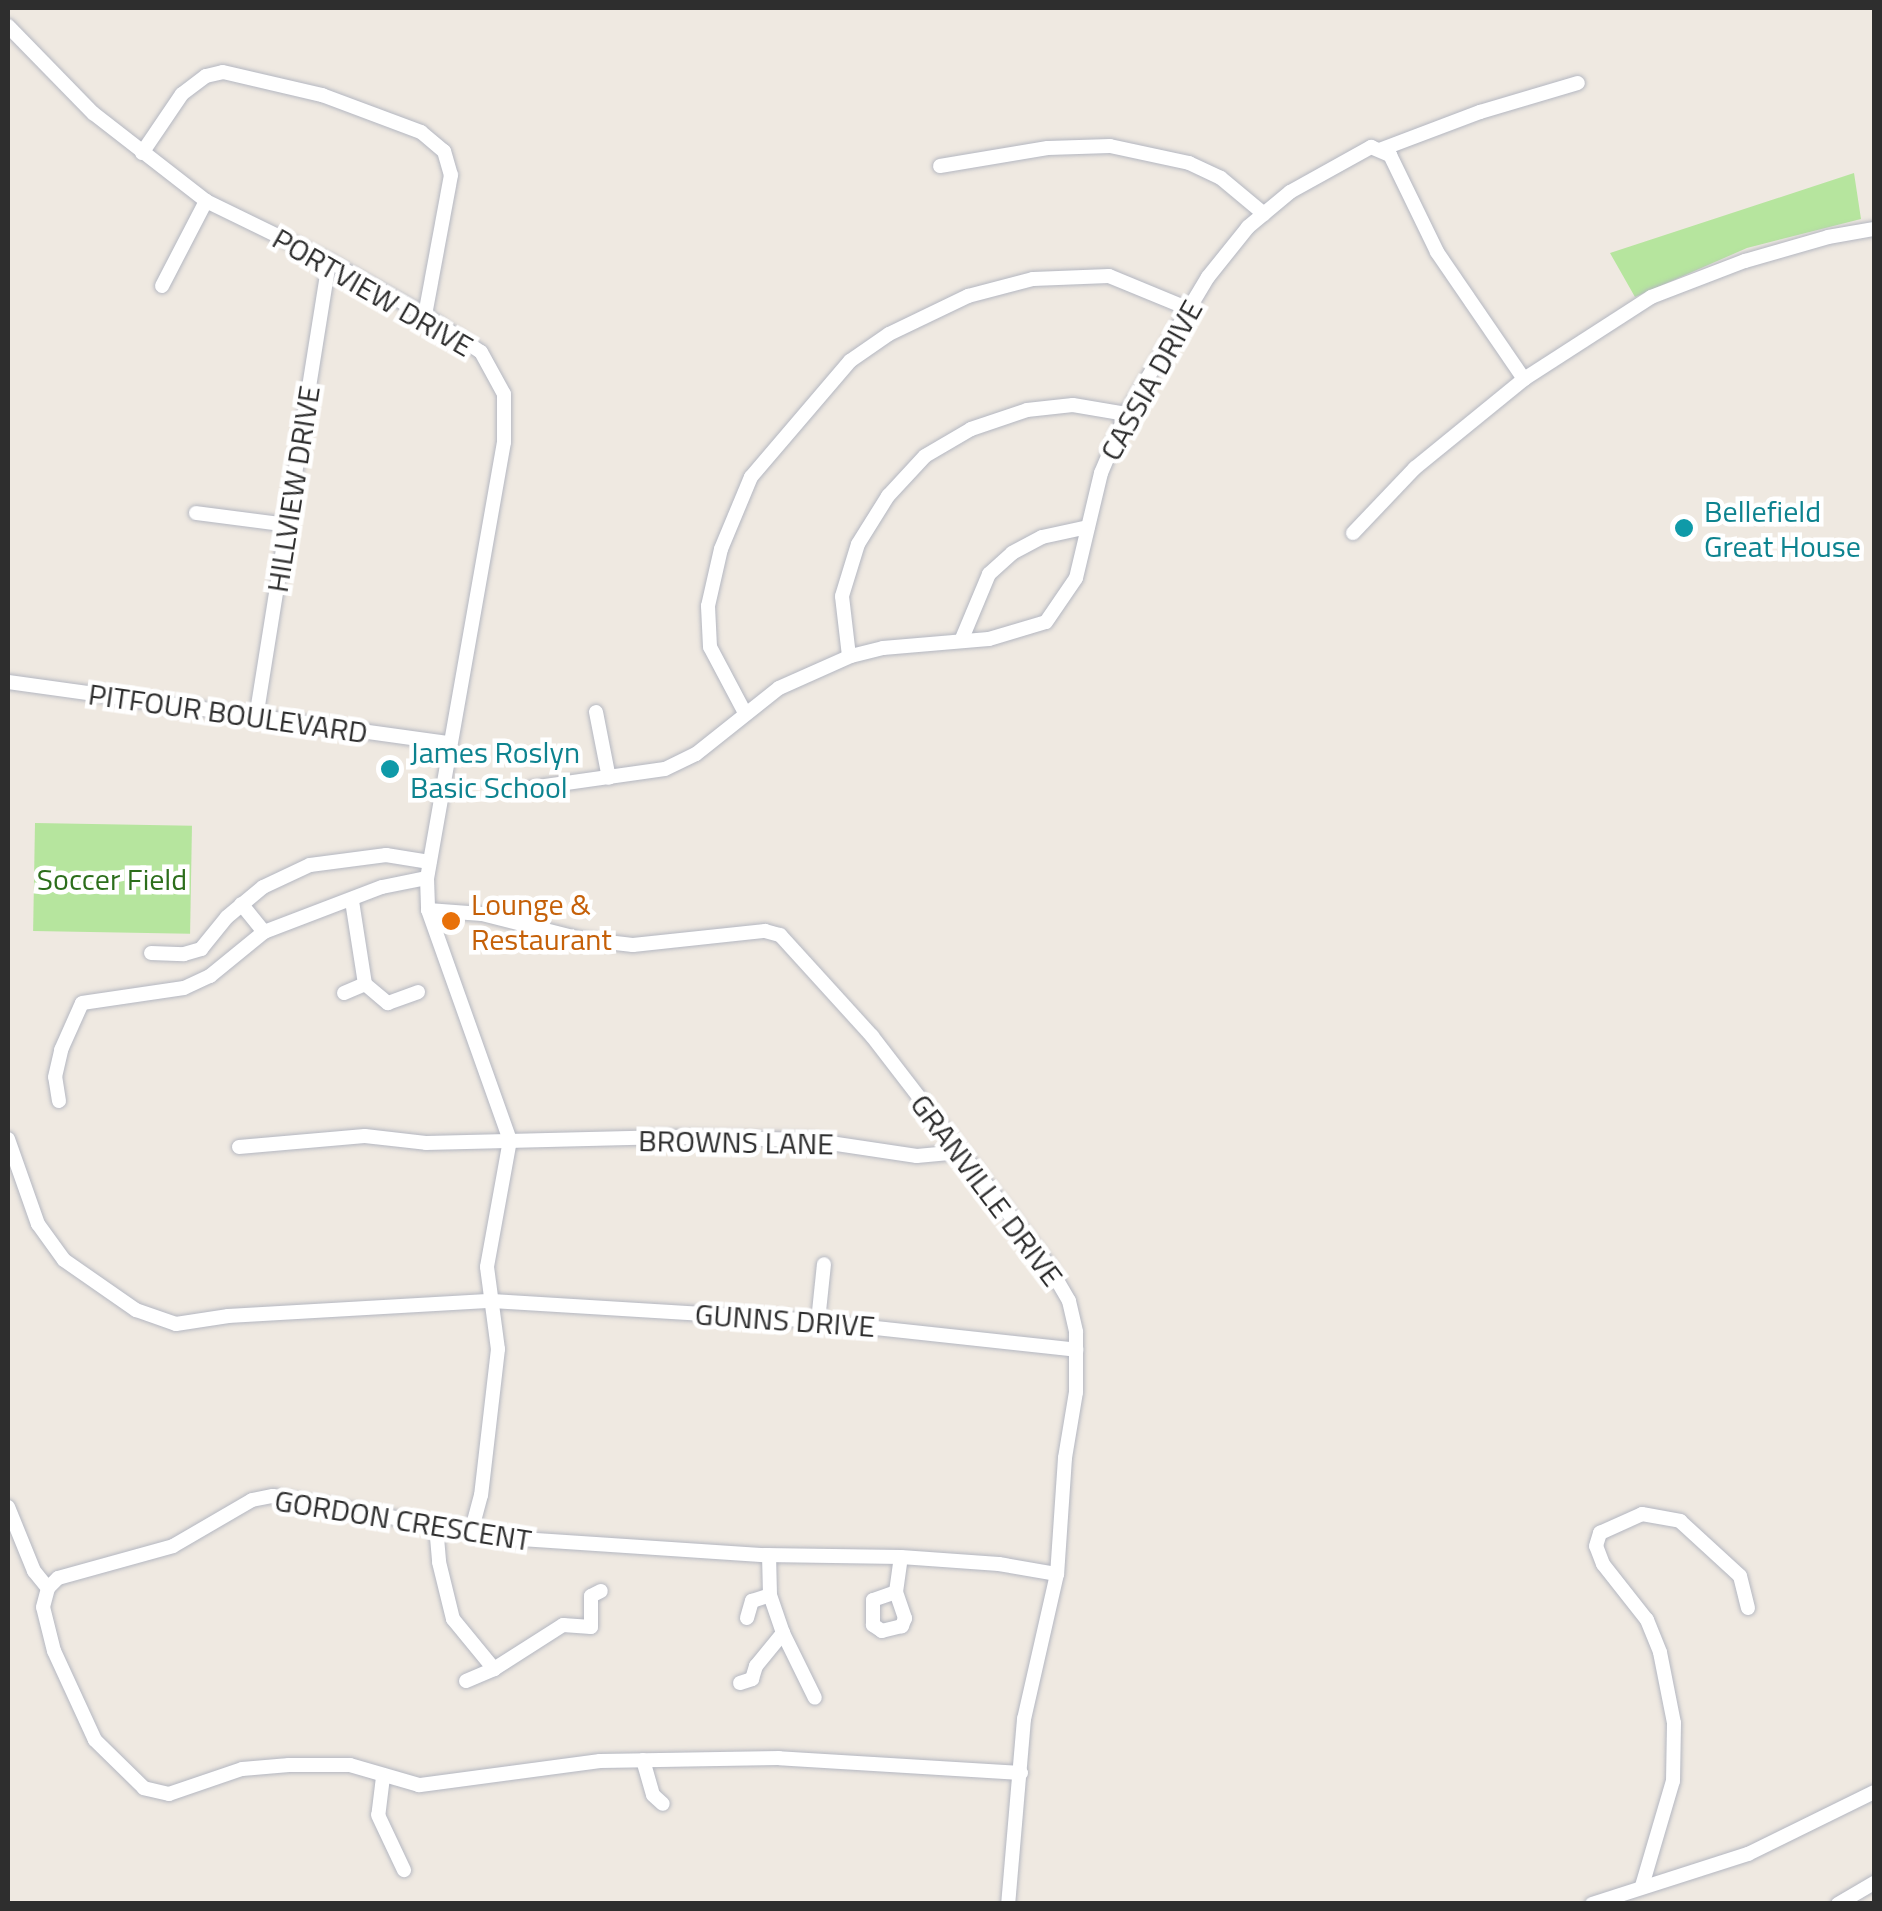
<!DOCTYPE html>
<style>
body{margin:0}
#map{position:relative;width:1882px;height:1911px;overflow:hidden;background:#efe9e1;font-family:"Titillium Web",sans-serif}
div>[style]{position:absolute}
.green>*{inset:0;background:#b6e59e;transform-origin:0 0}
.roads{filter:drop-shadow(0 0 2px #b4b7c1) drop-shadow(0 0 2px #b4b7c1)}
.minor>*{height:14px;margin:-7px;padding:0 7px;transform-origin:7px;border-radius:7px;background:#fff}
.dots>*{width:28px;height:28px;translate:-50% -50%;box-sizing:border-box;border:5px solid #fff;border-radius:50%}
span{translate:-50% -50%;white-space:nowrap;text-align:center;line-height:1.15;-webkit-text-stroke:9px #fff;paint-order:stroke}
.street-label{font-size:30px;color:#2e2e2e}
.culture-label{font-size:30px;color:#0d838f}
.left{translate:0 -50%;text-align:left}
.park-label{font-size:30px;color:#2c6e1b}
.food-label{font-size:30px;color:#c56008}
.frame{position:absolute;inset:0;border:10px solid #2e2e2e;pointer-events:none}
</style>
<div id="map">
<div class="green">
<i style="clip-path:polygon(1854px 173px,1861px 219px,1747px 248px,1635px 297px,1610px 253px)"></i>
<i style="left:35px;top:823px;width:157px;height:108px;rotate:1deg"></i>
</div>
<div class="roads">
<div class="minor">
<i style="left:8px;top:26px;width:122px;rotate:45.7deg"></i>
<i style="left:93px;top:113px;width:143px;rotate:37.9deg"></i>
<i style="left:206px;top:201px;width:137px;rotate:26deg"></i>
<i style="left:329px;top:261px;width:110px;rotate:29.4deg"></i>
<i style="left:425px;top:315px;width:67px;rotate:33.5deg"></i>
<i style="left:481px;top:352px;width:48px;rotate:61.3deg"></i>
<i style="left:504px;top:394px;width:48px;rotate:90deg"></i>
<i style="left:504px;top:442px;width:443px;rotate:100deg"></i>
<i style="left:427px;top:878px;width:32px;rotate:88deg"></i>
<i style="left:428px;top:910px;width:244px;rotate:70.4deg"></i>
<i style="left:510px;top:1140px;width:129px;rotate:100.3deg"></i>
<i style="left:487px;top:1267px;width:83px;rotate:82.4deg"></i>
<i style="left:498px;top:1349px;width:147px;rotate:96.6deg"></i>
<i style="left:481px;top:1495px;width:38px;rotate:105deg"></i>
<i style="left:1382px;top:149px;width:105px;rotate:-20.7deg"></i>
<i style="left:1480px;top:112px;width:102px;rotate:-16.5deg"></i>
<i style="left:142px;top:153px;width:71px;rotate:-55.9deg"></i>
<i style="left:182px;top:94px;width:30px;rotate:-37deg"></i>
<i style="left:206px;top:76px;width:17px;rotate:-13deg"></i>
<i style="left:223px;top:72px;width:102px;rotate:13.1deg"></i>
<i style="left:322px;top:95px;width:106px;rotate:20.5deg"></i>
<i style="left:421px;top:132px;width:30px;rotate:40deg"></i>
<i style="left:444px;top:151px;width:25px;rotate:74deg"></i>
<i style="left:451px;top:175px;width:142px;rotate:100.5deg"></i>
<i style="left:940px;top:166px;width:109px;rotate:-9.5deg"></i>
<i style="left:1048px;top:148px;width:62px;rotate:-1.8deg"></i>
<i style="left:1110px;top:146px;width:81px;rotate:12.1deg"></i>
<i style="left:1189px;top:163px;width:35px;rotate:25deg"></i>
<i style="left:1221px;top:178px;width:56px;rotate:39.9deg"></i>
<i style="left:162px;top:286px;width:96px;rotate:-62.6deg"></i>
<i style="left:196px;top:513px;width:93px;rotate:7.4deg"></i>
<i style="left:1353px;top:533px;width:90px;rotate:-46.4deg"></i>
<i style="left:1415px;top:468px;width:141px;rotate:-39.2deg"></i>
<i style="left:1524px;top:379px;width:151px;rotate:-32.8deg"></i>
<i style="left:1651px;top:297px;width:101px;rotate:-21deg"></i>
<i style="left:1745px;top:261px;width:86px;rotate:-16.1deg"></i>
<i style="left:1828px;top:237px;width:47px;rotate:-9.9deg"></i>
<i style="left:961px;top:641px;width:73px;rotate:-67.3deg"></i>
<i style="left:989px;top:574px;width:31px;rotate:-42deg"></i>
<i style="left:1012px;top:553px;width:34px;rotate:-28deg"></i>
<i style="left:1042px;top:537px;width:47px;rotate:-12.3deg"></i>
<i style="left:849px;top:656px;width:60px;rotate:-96.7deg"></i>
<i style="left:842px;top:596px;width:54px;rotate:-72.9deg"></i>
<i style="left:858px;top:544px;width:57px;rotate:-58deg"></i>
<i style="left:888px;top:496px;width:54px;rotate:-47.2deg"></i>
<i style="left:925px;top:456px;width:53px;rotate:-30.4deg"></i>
<i style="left:971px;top:429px;width:59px;rotate:-18.7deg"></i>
<i style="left:1027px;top:410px;width:46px;rotate:-6.2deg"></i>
<i style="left:1073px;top:405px;width:54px;rotate:9.6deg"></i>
<i style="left:8px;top:682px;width:444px;rotate:7.9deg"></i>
<i style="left:596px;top:712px;width:67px;rotate:78.9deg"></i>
<i style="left:745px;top:713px;width:75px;rotate:-117.9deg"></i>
<i style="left:710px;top:647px;width:41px;rotate:-92.8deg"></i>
<i style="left:708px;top:606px;width:58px;rotate:-77.2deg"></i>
<i style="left:721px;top:549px;width:78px;rotate:-67.4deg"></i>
<i style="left:751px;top:477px;width:153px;rotate:-49.5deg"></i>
<i style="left:850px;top:361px;width:47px;rotate:-34.7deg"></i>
<i style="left:889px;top:334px;width:88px;rotate:-25.7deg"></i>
<i style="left:968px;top:296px;width:67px;rotate:-14.7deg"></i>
<i style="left:1033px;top:279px;width:76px;rotate:-2.3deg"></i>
<i style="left:1109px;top:276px;width:87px;rotate:22.4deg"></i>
<i style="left:256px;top:718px;width:463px;rotate:-80.9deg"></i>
<i style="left:531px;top:788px;width:135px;rotate:-8.1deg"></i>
<i style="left:665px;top:769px;width:34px;rotate:-26deg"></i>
<i style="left:696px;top:754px;width:106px;rotate:-38.5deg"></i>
<i style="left:779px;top:688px;width:79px;rotate:-24deg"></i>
<i style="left:851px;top:656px;width:33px;rotate:-14deg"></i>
<i style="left:883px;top:648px;width:106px;rotate:-4.9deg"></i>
<i style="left:989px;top:639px;width:59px;rotate:-16.6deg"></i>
<i style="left:1046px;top:622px;width:53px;rotate:-55.7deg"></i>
<i style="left:1076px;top:578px;width:108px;rotate:-76.6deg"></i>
<i style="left:1101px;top:473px;width:64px;rotate:-67deg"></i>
<i style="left:1126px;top:414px;width:160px;rotate:-59.1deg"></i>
<i style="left:1208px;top:277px;width:64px;rotate:-51.3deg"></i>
<i style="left:1248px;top:227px;width:55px;rotate:-39.8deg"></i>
<i style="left:1290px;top:192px;width:93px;rotate:-29.1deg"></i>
<i style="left:1371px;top:147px;width:21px;rotate:23deg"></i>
<i style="left:1390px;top:155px;width:108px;rotate:64.1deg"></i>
<i style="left:1437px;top:252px;width:154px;rotate:55.6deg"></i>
<i style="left:428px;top:910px;width:54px;rotate:4.2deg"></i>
<i style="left:482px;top:914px;width:102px;rotate:14.2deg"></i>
<i style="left:581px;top:939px;width:52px;rotate:6.6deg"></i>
<i style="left:633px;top:945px;width:133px;rotate:-6.1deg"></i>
<i style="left:765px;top:931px;width:16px;rotate:15deg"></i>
<i style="left:780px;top:935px;width:137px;rotate:47.7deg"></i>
<i style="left:872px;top:1036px;width:287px;rotate:52.4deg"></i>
<i style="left:1047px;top:1263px;width:44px;rotate:59.9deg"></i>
<i style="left:1069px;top:1301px;width:32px;rotate:77deg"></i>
<i style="left:1076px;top:1332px;width:60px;rotate:90deg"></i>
<i style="left:1076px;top:1392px;width:67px;rotate:99.5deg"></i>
<i style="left:1065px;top:1458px;width:116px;rotate:93.9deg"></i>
<i style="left:1057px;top:1574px;width:149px;rotate:102.8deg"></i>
<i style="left:1024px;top:1719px;width:186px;rotate:94.9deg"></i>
<i style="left:264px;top:932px;width:126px;rotate:-20.9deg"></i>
<i style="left:382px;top:887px;width:46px;rotate:-11.3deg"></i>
<i style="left:151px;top:953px;width:33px;rotate:2deg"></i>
<i style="left:184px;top:954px;width:18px;rotate:-16deg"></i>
<i style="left:201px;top:949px;width:41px;rotate:-50.9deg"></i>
<i style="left:227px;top:917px;width:47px;rotate:-39.8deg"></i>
<i style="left:263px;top:887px;width:52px;rotate:-25.1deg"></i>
<i style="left:310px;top:865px;width:77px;rotate:-7.5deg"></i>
<i style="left:386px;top:855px;width:44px;rotate:9.2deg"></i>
<i style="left:365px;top:984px;width:30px;rotate:40deg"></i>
<i style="left:388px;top:1003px;width:32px;rotate:-20deg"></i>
<i style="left:344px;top:993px;width:23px;rotate:-23deg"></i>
<i style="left:365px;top:984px;width:84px;rotate:-98.9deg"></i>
<i style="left:59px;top:1101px;width:24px;rotate:-99deg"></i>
<i style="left:55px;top:1077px;width:28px;rotate:-77deg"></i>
<i style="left:61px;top:1050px;width:51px;rotate:-65.9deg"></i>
<i style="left:82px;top:1003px;width:103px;rotate:-8.4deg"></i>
<i style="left:184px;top:988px;width:29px;rotate:-25deg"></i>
<i style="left:210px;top:976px;width:70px;rotate:-39.2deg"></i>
<i style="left:264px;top:932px;width:36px;rotate:-129deg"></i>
<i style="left:8px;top:1139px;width:90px;rotate:70.6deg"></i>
<i style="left:38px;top:1224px;width:44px;rotate:54.2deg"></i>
<i style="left:64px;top:1260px;width:88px;rotate:34.8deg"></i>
<i style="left:136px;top:1310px;width:42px;rotate:19.3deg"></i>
<i style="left:176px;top:1324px;width:53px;rotate:-8.7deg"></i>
<i style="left:228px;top:1316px;width:264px;rotate:-3.3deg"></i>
<i style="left:492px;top:1301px;width:311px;rotate:3.5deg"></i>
<i style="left:802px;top:1320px;width:276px;rotate:6.2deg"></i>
<i style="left:239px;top:1147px;width:126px;rotate:-5deg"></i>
<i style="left:365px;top:1136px;width:61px;rotate:6.5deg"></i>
<i style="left:426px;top:1143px;width:244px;rotate:-1.4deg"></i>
<i style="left:670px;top:1137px;width:140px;rotate:1.2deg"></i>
<i style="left:810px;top:1140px;width:108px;rotate:8.5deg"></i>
<i style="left:917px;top:1156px;width:43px;rotate:-5.3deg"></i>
<i style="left:818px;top:1321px;width:57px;rotate:-84deg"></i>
<i style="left:8px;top:1507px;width:69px;rotate:67.9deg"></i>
<i style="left:34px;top:1571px;width:22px;rotate:51deg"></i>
<i style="left:436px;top:1526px;width:36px;rotate:85deg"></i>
<i style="left:439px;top:1562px;width:59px;rotate:76.2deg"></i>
<i style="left:453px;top:1619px;width:65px;rotate:50.6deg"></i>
<i style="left:494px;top:1669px;width:82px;rotate:-32.5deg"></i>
<i style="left:563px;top:1625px;width:28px;rotate:4deg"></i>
<i style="left:591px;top:1627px;width:31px;rotate:-90deg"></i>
<i style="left:591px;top:1596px;width:11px;rotate:-27deg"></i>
<i style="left:896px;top:1592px;width:28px;rotate:71deg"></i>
<i style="left:905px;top:1618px;width:9px;rotate:111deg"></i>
<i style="left:902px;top:1626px;width:21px;rotate:166deg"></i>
<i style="left:882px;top:1631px;width:11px;rotate:-146deg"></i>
<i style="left:873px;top:1625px;width:25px;rotate:-90deg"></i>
<i style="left:873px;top:1600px;width:24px;rotate:-19deg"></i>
<i style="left:896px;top:1592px;width:35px;rotate:-82deg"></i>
<i style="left:747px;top:1618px;width:18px;rotate:-74deg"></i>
<i style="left:752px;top:1601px;width:19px;rotate:-18deg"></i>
<i style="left:770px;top:1595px;width:40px;rotate:-91.4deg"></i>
<i style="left:783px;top:1633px;width:72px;rotate:63.8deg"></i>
<i style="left:466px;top:1681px;width:30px;rotate:-23deg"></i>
<i style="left:740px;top:1683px;width:13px;rotate:-18deg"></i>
<i style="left:752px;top:1679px;width:14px;rotate:-73deg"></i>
<i style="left:756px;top:1666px;width:43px;rotate:-50.7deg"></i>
<i style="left:783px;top:1633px;width:40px;rotate:-108.9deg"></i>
<i style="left:643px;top:1760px;width:36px;rotate:74deg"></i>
<i style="left:653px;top:1795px;width:13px;rotate:42deg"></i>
<i style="left:1021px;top:1773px;width:242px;rotate:-176.5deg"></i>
<i style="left:779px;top:1758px;width:179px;rotate:179deg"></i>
<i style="left:600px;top:1761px;width:183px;rotate:172.4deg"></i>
<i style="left:419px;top:1785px;width:72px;rotate:-163.8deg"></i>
<i style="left:350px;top:1765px;width:61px;rotate:180deg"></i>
<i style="left:289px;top:1765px;width:47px;rotate:175.1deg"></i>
<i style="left:242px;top:1769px;width:77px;rotate:161.1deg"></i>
<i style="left:169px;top:1794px;width:26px;rotate:-167deg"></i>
<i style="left:144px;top:1788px;width:69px;rotate:-135.6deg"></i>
<i style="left:95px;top:1740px;width:98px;rotate:-114.7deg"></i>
<i style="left:54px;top:1651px;width:45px;rotate:-104deg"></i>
<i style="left:43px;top:1607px;width:20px;rotate:-75deg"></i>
<i style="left:48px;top:1588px;width:14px;rotate:-45deg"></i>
<i style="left:58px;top:1578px;width:119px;rotate:-15.5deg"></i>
<i style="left:173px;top:1546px;width:91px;rotate:-30.2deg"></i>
<i style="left:252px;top:1500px;width:21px;rotate:-11deg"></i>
<i style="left:273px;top:1496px;width:237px;rotate:10.2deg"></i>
<i style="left:506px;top:1538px;width:259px;rotate:3.8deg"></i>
<i style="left:764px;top:1555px;width:137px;rotate:0.8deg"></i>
<i style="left:901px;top:1557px;width:98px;rotate:4.1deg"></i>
<i style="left:999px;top:1564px;width:59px;rotate:9.8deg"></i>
<i style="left:383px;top:1777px;width:38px;rotate:97deg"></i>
<i style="left:378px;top:1815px;width:61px;rotate:64.7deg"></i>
<i style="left:1642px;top:1886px;width:109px;rotate:-73.6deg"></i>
<i style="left:1673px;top:1781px;width:58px;rotate:-89deg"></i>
<i style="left:1674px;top:1723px;width:72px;rotate:-101.2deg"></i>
<i style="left:1660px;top:1652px;width:35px;rotate:-112deg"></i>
<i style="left:1647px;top:1620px;width:71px;rotate:-128.2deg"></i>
<i style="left:1603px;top:1564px;width:19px;rotate:-111deg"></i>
<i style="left:1596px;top:1546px;width:14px;rotate:-73deg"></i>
<i style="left:1600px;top:1533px;width:46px;rotate:-24.3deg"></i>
<i style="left:1642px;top:1514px;width:39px;rotate:10deg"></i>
<i style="left:1680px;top:1521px;width:81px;rotate:42.5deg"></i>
<i style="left:1740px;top:1576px;width:33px;rotate:76deg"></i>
<i style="left:1592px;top:1904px;width:164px;rotate:-17.8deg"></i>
<i style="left:1748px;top:1854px;width:140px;rotate:-26.2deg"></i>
<i style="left:1838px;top:1904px;width:42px;rotate:-30.3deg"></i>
</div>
</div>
<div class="dots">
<i style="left:1684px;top:528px;background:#0f9aa8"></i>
<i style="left:390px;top:769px;background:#0f9aa8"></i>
<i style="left:451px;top:921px;background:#e8710a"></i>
</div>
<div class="street-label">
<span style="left:373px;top:292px;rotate:30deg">PORTVIEW DRIVE</span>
<span style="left:1151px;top:380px;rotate:-61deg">CASSIA DRIVE</span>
<span style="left:293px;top:489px;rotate:-81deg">HILLVIEW DRIVE</span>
<span style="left:228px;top:713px;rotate:8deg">PITFOUR BOULEVARD</span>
<span style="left:736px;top:1142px;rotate:1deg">BROWNS LANE</span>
<span style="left:987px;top:1190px;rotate:53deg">GRANVILLE DRIVE</span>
<span style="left:785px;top:1320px;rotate:4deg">GUNNS DRIVE</span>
<span style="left:403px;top:1520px;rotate:9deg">GORDON CRESCENT</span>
</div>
<div class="culture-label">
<span class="left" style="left:1704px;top:528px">Bellefield<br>Great House</span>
<span class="left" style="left:410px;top:769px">James Roslyn<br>Basic School</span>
</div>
<div class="park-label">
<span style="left:112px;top:879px">Soccer Field</span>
</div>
<div class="food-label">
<span class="left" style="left:471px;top:921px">Lounge &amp;<br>Restaurant</span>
</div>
<div class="frame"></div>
</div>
